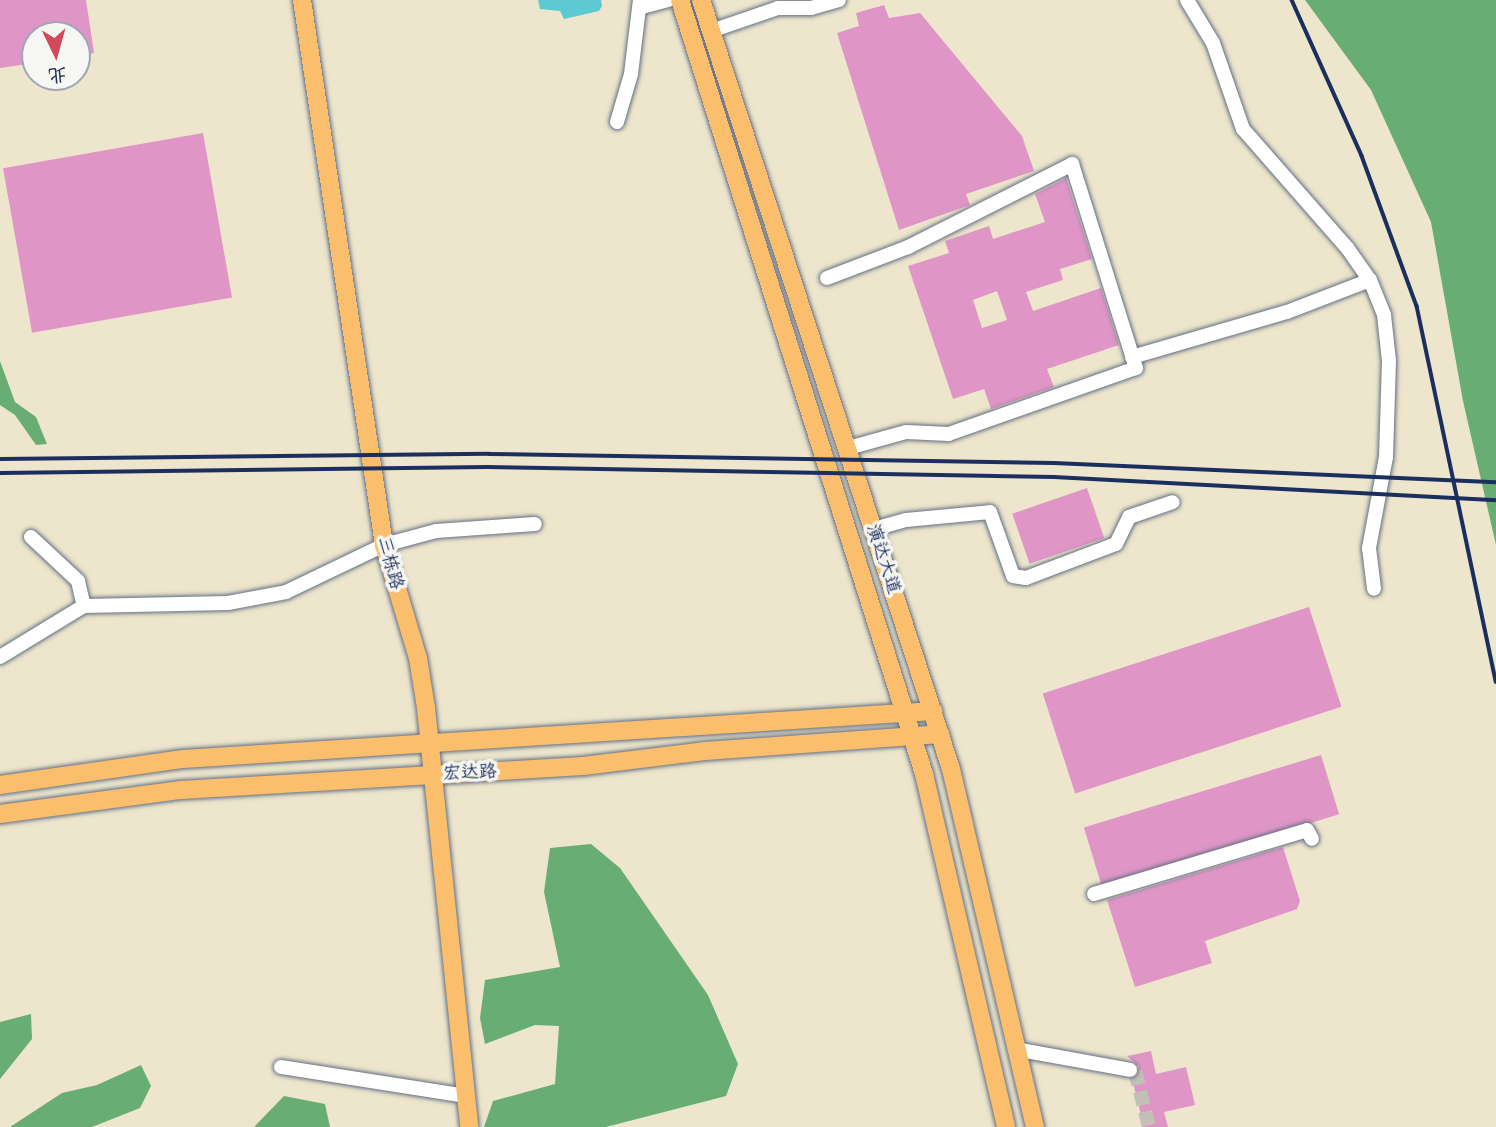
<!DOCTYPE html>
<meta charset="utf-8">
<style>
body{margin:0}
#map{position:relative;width:1496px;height:1127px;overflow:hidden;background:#ede6cc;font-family:"Shantell Sans","LXGW WenKai TC",sans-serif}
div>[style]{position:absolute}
.forest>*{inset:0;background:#68ae74}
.water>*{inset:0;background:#5dc9d3}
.building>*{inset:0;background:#df96c6;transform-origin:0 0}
.minor-tunnel>*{height:14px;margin-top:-7px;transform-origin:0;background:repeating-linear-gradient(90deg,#c3c1b6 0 14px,transparent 0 21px)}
.roads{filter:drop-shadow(0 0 2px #646f84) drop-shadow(0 0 2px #646f84)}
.minor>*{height:14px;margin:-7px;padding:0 7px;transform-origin:7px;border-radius:7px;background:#fff}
.major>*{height:18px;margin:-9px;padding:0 9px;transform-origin:9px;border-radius:9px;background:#fabe6d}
.rail>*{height:3.5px;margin:-1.75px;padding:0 1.75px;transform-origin:1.75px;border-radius:1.75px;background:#1b2f5e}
span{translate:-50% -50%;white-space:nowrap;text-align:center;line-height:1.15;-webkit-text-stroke:7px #f6f6f2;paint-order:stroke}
.street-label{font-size:18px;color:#1b2f5e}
.north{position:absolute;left:21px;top:21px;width:70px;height:70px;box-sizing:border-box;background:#f6f6f2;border:2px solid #9ea6b7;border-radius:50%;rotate:175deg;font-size:19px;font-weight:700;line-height:28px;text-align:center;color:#1b2f5e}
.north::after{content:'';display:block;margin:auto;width:24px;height:32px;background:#d1495b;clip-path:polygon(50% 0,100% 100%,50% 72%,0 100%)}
</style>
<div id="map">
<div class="forest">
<i style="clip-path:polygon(1305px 0,1496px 0,1496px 545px,1463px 401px,1431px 222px,1371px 90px)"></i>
<i style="clip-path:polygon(0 361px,15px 402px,36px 417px,47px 444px,36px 445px,15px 415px,0 405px)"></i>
<i style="clip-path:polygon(591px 844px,620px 868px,708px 995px,738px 1064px,726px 1096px,606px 1127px,484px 1127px,493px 1101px,555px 1084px,559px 1026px,535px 1025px,485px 1044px,480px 1018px,485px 980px,560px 967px,544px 892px,550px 848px)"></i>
<i style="clip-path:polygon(31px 1014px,32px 1039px,0 1079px,0 1022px)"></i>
<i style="clip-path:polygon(141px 1065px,151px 1086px,140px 1108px,92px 1127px,10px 1127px,62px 1093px,97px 1085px)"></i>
<i style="clip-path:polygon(284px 1096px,325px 1104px,330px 1127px,254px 1127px)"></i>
</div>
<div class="water">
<i style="clip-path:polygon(538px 0,601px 0,602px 6px,599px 11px,564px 19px,560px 11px,540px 9px)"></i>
</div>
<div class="building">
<i style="clip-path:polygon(0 0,86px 0,94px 53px,77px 56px,77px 35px,35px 35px,35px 63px,0 68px)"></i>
<i style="clip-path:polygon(884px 5px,889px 18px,920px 13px,1022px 136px,1034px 171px,966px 194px,970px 205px,899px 230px,837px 33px,859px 26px,856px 13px)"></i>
<i style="left:203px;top:133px;width:167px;height:203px;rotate:80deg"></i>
<i style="clip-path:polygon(evenodd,1066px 178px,1092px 259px,1060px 269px,1063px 280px,1026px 292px,1033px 311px,1101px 288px,1119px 345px,1047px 369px,1054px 387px,991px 409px,984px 389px,953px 399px,908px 266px,949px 253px,945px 241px,989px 226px,993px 239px,1045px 222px,1035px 194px,1066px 178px,997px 291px,1007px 320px,982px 328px,973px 300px,997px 291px)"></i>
<i style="left:1087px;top:488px;width:53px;height:79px;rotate:71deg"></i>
<i style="left:1309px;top:607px;width:105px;height:280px;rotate:72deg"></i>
<i style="left:1321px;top:755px;width:62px;height:248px;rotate:73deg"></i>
<i style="clip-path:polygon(1283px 847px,1300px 901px,1297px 909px,1205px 941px,1212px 963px,1135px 987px,1107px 900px)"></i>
<i style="clip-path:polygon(1151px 1051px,1156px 1074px,1186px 1067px,1195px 1105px,1164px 1112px,1168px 1127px,1144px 1127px,1132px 1079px,1139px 1067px,1127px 1056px)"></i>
</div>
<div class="minor-tunnel">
<i style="left:1130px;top:1070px;width:5px;rotate:11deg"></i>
<i style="left:1135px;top:1071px;width:58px;rotate:76deg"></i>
</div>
<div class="roads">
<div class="minor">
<i style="left:1187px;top:0;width:50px;rotate:58.8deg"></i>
<i style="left:1213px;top:43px;width:91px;rotate:70.8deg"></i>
<i style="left:1243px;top:129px;width:159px;rotate:48.8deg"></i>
<i style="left:1348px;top:249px;width:38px;rotate:55deg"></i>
<i style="left:1370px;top:280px;width:38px;rotate:68deg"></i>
<i style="left:1384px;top:315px;width:46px;rotate:83.8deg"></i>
<i style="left:1389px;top:361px;width:96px;rotate:91.8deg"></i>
<i style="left:1386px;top:457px;width:93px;rotate:100.6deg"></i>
<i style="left:1369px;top:548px;width:41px;rotate:83deg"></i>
<i style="left:642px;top:7px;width:28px;rotate:-15deg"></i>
<i style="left:711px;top:31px;width:71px;rotate:-18.9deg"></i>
<i style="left:778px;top:8px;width:33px"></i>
<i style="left:811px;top:8px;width:29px;rotate:-16deg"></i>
<i style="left:617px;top:122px;width:50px;rotate:-73.7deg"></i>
<i style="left:631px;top:74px;width:75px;rotate:-83.1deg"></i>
<i style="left:827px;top:278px;width:87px;rotate:-20.9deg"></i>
<i style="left:908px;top:247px;width:184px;rotate:-26.8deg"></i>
<i style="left:1072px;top:164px;width:214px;rotate:72.6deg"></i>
<i style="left:1136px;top:368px;width:198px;rotate:160.6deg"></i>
<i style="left:949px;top:434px;width:43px;rotate:-177.3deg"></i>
<i style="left:906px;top:432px;width:60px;rotate:164.6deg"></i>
<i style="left:1132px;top:357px;width:161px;rotate:-16.2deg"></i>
<i style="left:1287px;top:312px;width:89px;rotate:-21.1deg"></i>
<i style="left:874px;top:529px;width:33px;rotate:-16deg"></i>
<i style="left:906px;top:520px;width:84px;rotate:-5.4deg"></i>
<i style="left:990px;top:512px;width:68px;rotate:70.2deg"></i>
<i style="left:1013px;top:576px;width:13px;rotate:9deg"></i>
<i style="left:1026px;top:578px;width:96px;rotate:-20.7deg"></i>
<i style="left:1116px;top:544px;width:30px;rotate:-64deg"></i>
<i style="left:1129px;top:517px;width:46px;rotate:-18.8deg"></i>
<i style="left:31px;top:537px;width:64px;rotate:43.1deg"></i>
<i style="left:78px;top:581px;width:26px;rotate:77deg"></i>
<i style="left:0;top:657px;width:98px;rotate:-31.3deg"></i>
<i style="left:84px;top:606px;width:144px;rotate:-1.2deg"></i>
<i style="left:228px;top:603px;width:59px;rotate:-10.7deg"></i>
<i style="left:286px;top:592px;width:109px;rotate:-25.6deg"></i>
<i style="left:384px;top:545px;width:54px;rotate:-15.1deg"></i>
<i style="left:436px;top:531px;width:99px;rotate:-4deg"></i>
<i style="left:1094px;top:894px;width:222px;rotate:-16.7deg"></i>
<i style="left:1307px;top:830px;width:10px;rotate:61deg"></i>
<i style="left:1015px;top:1049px;width:117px;rotate:10.3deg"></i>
<i style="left:281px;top:1067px;width:187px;rotate:8.9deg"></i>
</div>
<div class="major">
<i style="left:302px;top:0;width:551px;rotate:81.44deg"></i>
<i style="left:384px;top:545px;width:118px;rotate:73.3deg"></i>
<i style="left:418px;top:658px;width:51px;rotate:80.9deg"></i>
<i style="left:426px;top:708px;width:421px;rotate:84.1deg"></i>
<i style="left:680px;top:0;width:812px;rotate:72.5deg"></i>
<i style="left:924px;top:774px;width:362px;rotate:76.9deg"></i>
<i style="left:701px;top:0;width:809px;rotate:71.99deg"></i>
<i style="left:951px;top:769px;width:368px;rotate:76.8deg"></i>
<i style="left:0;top:785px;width:185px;rotate:-8.1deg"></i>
<i style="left:183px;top:759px;width:752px;rotate:-3.66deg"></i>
<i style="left:0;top:814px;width:183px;rotate:-7.6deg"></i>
<i style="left:181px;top:790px;width:403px;rotate:-3.4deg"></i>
<i style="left:583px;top:766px;width:123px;rotate:-7deg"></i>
<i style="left:705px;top:751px;width:236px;rotate:-4.1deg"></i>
</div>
</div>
<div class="rail">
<i style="left:1292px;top:0;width:171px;rotate:65.8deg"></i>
<i style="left:1362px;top:156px;width:160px;rotate:69.9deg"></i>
<i style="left:1417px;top:306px;width:384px;rotate:78.1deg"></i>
<i style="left:0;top:459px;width:489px;rotate:-0.6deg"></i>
<i style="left:489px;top:454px;width:565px;rotate:0.91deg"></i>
<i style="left:1054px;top:463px;width:442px;rotate:2.5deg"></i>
<i style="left:0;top:473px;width:487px;rotate:-0.7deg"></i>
<i style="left:487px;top:467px;width:567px;rotate:1.01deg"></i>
<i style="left:1054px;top:477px;width:443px;rotate:3deg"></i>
</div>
<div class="street-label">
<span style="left:884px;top:559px;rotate:72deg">演达大道</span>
<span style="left:391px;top:563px;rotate:75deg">三栋路</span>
<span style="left:470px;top:772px;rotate:-3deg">宏达路</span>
</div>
<div class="north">北</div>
</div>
